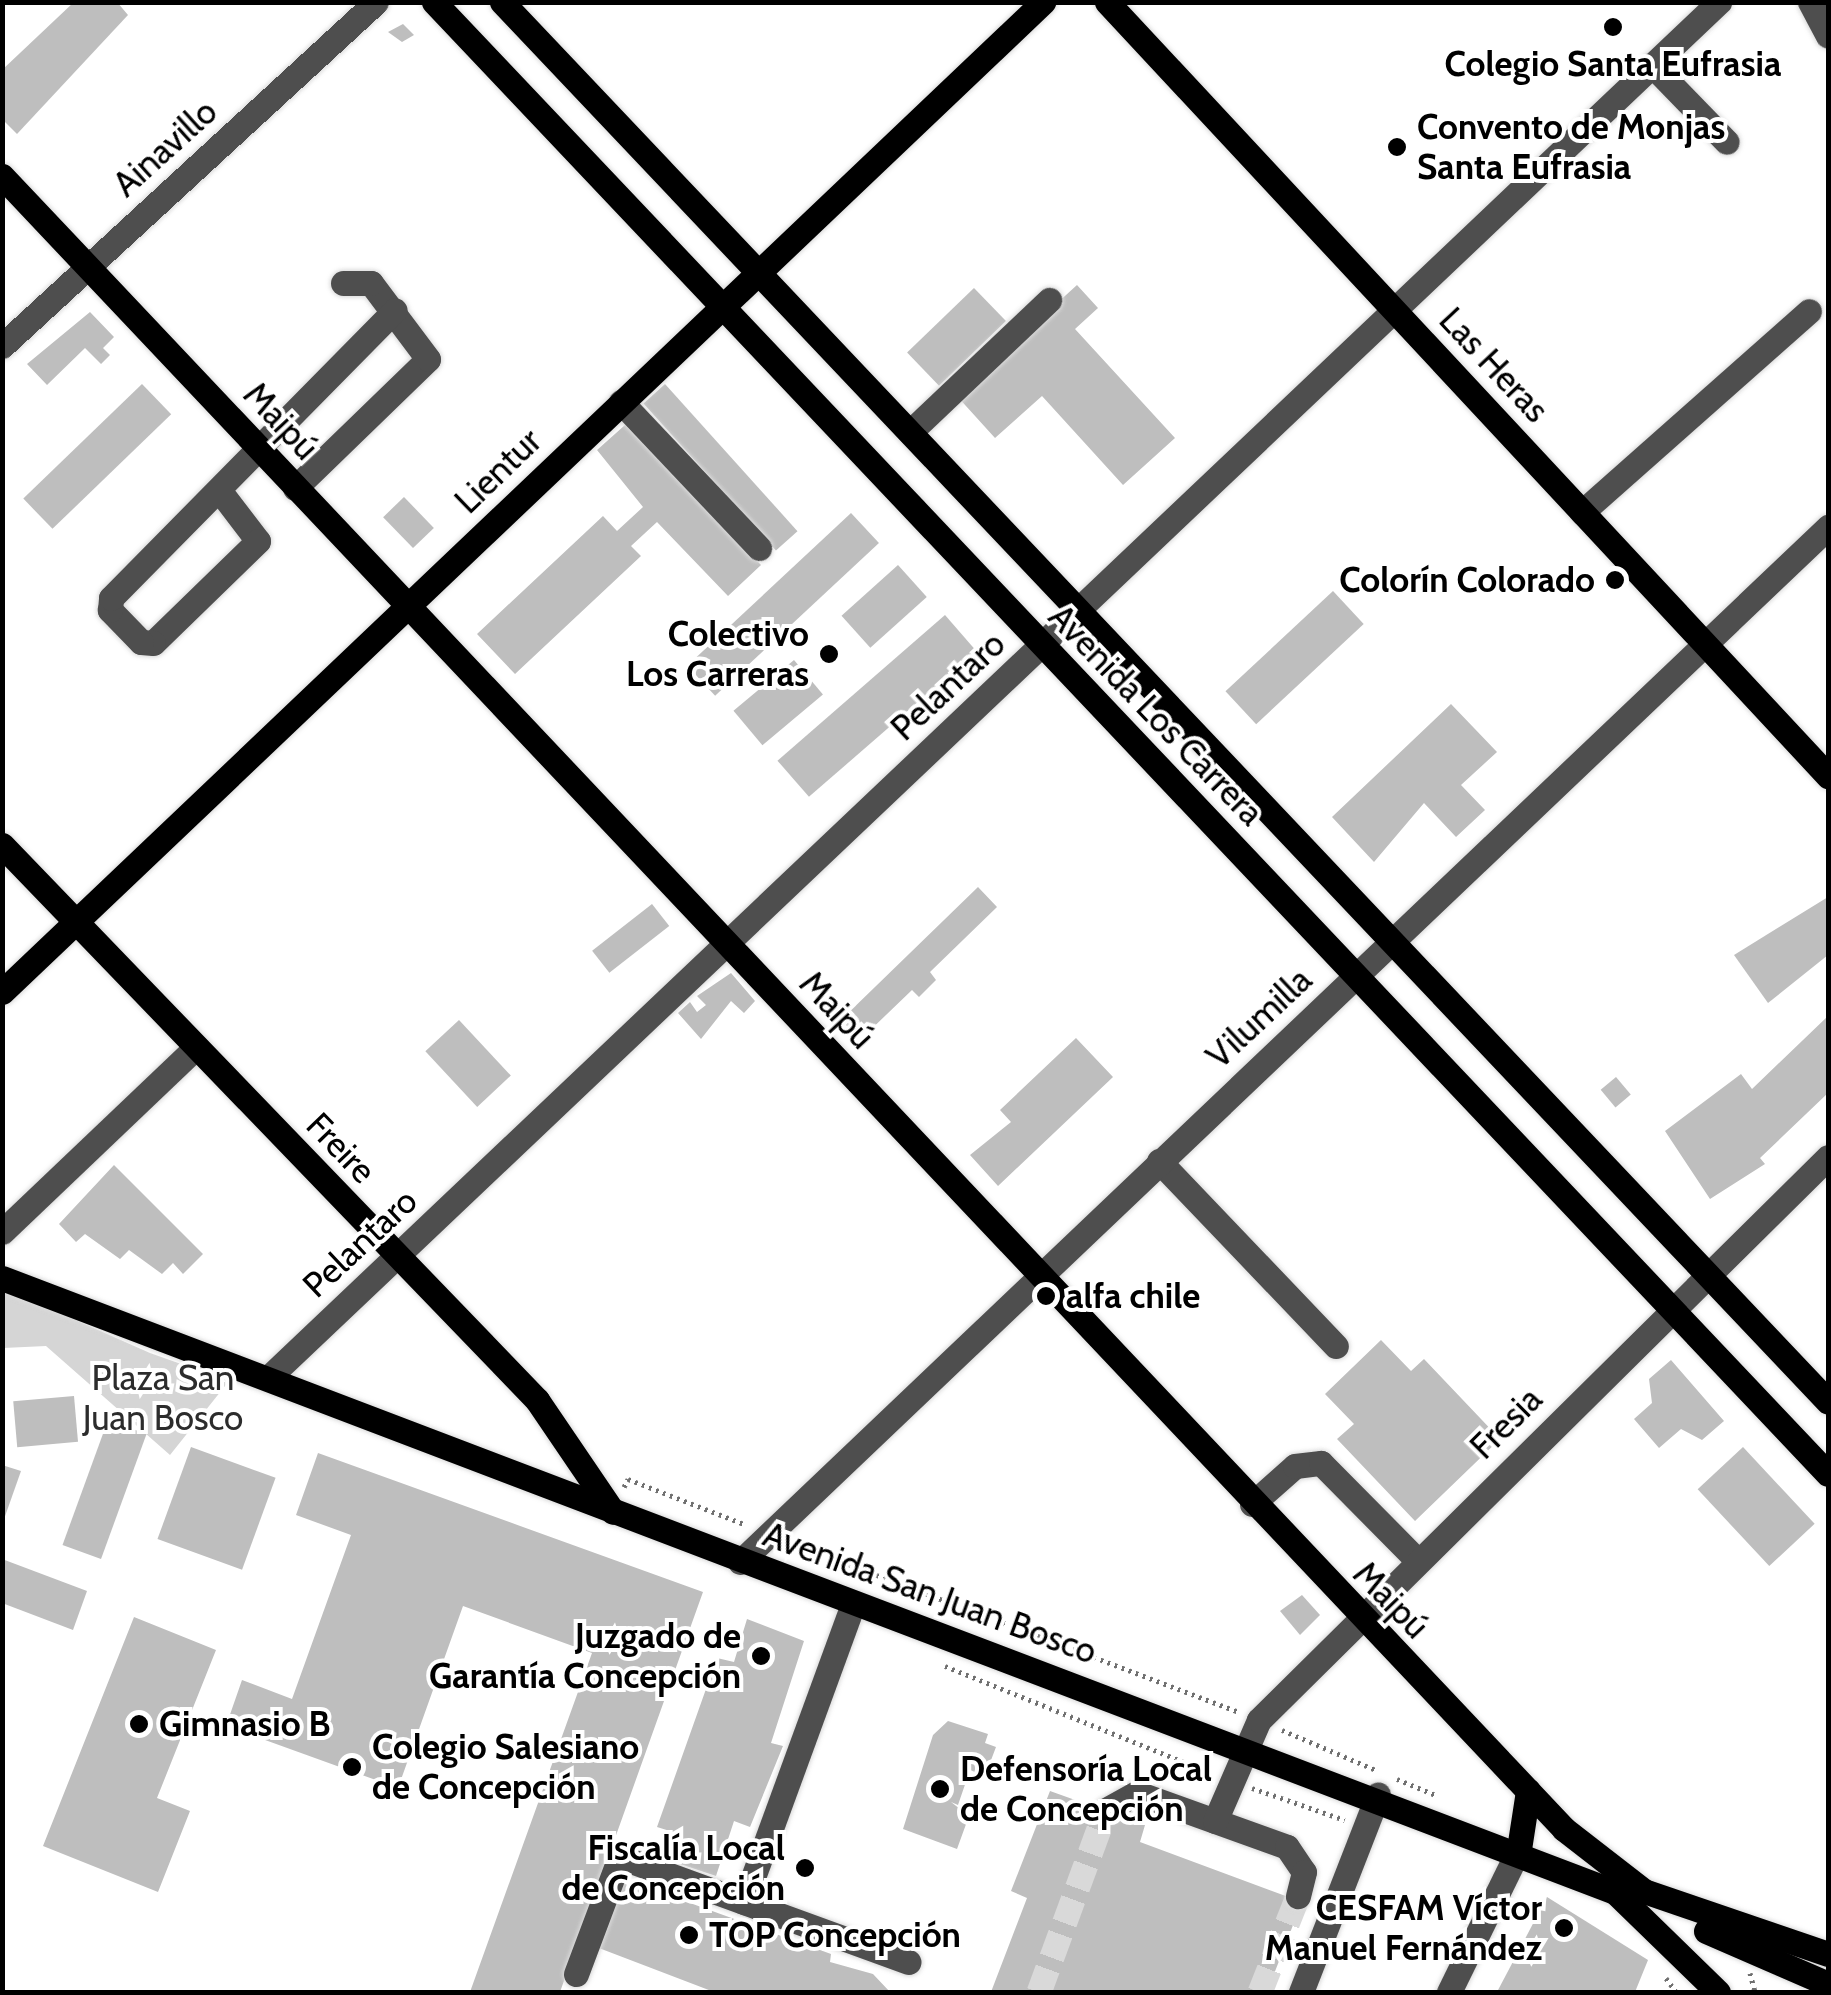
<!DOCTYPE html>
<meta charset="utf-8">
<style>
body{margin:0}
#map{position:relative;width:1831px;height:1995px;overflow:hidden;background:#fff;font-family:Cabin,sans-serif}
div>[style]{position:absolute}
.green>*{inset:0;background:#d5d5d5}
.building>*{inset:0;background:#bebebe;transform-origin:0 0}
.minor-tunnel>*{height:25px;margin-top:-12.5px;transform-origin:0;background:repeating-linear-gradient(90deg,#d9d9d9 0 25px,transparent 0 37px)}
.path>*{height:5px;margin-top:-2.5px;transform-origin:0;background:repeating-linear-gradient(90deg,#707070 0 2.5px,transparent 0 7.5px)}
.roads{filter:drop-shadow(0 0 2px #dbdbdb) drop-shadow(0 0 2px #dbdbdb)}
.minor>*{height:25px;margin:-12.5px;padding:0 12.5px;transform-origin:12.5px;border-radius:12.5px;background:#4e4e4e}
.major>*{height:25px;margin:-12.5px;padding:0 12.5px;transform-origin:12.5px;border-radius:12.5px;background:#000}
.dots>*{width:28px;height:28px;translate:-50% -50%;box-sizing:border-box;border:5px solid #fff;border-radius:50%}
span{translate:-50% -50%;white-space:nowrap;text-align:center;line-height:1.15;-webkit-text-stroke:8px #fff;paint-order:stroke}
.poi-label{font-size:35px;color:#000;font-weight:700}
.left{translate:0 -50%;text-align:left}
.right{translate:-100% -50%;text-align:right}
.street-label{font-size:35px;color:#000}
.park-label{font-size:35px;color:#2c2c2c}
.frame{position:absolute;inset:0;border:5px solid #000;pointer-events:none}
</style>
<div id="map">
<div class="green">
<i style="clip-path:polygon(3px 1288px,150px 1353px,229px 1381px,170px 1455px,46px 1346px,3px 1348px)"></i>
</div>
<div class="building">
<i style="clip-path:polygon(74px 2px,117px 2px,128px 15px,17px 134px,2px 119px,2px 70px)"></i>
<i style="clip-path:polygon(403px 24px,414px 35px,402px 42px,388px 32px)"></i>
<i style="clip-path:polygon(1077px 285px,1098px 308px,1075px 329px,1175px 438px,1123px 485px,1042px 396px,995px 438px,956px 395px)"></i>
<i style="left:974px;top:288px;width:46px;height:93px;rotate:46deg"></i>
<i style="clip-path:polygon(90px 312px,114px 337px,103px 348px,110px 355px,101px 364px,85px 348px,47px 385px,27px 364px)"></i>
<i style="left:142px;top:384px;width:42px;height:165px;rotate:46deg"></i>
<i style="left:665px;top:384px;width:198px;height:29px;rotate:48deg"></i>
<i style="clip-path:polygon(625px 425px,761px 565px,728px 596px,657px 522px,631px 546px,641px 556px,515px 674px,477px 634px,603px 516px,617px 531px,643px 507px,597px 450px)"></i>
<i style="left:404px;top:497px;width:43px;height:29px;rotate:46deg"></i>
<i style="left:851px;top:513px;width:41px;height:224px;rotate:47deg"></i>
<i style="left:898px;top:565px;width:43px;height:76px;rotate:48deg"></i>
<i style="left:1333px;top:591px;width:45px;height:147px;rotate:47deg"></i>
<i style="left:945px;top:615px;width:48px;height:222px;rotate:49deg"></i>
<i style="left:794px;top:660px;width:45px;height:79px;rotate:50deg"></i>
<i style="clip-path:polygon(1451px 704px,1497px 752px,1461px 785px,1485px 810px,1456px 837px,1424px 803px,1374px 862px,1332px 817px)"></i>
<i style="clip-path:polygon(978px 887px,997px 907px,930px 972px,936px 980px,919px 997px,912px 990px,860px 1040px,841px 1020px)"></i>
<i style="clip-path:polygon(1828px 897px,1828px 955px,1768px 1003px,1734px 955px)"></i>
<i style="left:652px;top:904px;width:28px;height:76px;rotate:52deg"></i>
<i style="clip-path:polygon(731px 973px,755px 1001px,744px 1013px,731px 1001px,701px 1039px,678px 1013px,690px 1002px,697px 1012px,706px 1005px,697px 996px)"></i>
<i style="clip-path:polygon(1828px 1016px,1828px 1093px,1760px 1158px,1765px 1164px,1710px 1199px,1665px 1131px,1741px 1074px,1752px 1089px)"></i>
<i style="left:459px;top:1020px;width:76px;height:46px;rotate:47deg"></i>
<i style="clip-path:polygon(1076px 1038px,1113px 1077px,998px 1186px,970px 1155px,1011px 1122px,1000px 1110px)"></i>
<i style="left:1616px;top:1077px;width:23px;height:20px;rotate:50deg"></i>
<i style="clip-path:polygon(114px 1165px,203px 1254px,183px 1274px,173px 1263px,162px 1274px,129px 1250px,120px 1259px,85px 1234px,76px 1242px,59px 1224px)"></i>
<i style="clip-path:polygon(1381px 1340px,1411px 1371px,1424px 1359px,1500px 1439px,1415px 1521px,1337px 1439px,1354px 1424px,1325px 1394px)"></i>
<i style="clip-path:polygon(1671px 1360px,1724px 1421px,1702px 1440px,1681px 1429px,1659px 1448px,1634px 1419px,1652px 1403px,1649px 1379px)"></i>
<i style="left:74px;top:1396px;width:46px;height:61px;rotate:85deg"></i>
<i style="left:108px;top:1420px;width:41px;height:133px;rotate:20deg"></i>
<i style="left:191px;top:1447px;width:90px;height:98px;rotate:20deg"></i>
<i style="left:1743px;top:1447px;width:105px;height:62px;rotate:47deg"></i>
<i style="clip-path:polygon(318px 1453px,703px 1592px,560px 1992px,470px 1992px,592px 1653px,463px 1606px,398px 1788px,226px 1726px,242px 1680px,292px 1699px,351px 1535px,296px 1515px)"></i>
<i style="clip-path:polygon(2px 1465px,21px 1471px,3px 1522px,2px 1522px)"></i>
<i style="clip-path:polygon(2px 1559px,87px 1591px,73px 1630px,2px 1603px)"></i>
<i style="clip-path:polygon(1302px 1595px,1320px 1615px,1300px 1635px,1280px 1611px)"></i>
<i style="clip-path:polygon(134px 1617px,216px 1650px,157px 1798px,190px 1811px,158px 1892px,43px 1846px)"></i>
<i style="clip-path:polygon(747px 1619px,804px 1641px,771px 1743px,783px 1746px,750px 1827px,734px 1821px,716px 1876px,665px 1859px,673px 1832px,657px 1827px,717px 1658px,734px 1662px)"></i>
<i style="clip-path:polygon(948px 1721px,988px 1734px,985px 1743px,996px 1747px,985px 1776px,970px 1770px,958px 1805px,951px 1802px,969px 1816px,957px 1849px,903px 1829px,933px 1735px)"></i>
<i style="clip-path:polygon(1050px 1791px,1145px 1825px,1140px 1842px,1302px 1902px,1267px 1992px,991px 1992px,1027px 1898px,1011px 1891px)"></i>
<i style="clip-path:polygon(621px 1878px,831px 1954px,830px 1962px,873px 1974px,890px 1992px,714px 1992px,591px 1945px)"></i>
<i style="clip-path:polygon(1547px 1897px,1648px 1960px,1635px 1992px,1497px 1992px)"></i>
</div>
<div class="minor-tunnel">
<i style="left:1039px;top:1992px;width:194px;rotate:-69.8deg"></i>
<i style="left:1260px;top:1992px;width:103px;rotate:-68.4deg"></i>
</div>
<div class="path">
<i style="left:624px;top:1487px;width:9px;rotate:-63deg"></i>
<i style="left:628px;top:1479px;width:124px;rotate:21.2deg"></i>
<i style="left:792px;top:1543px;width:479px;rotate:20.7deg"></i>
<i style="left:945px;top:1666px;width:289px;rotate:21.9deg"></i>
<i style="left:1282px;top:1730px;width:104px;rotate:23.1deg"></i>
<i style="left:1397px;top:1779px;width:44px;rotate:22.5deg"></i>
<i style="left:1252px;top:1788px;width:98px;rotate:19deg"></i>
<i style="left:1750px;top:1973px;width:20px;rotate:75deg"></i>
<i style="left:1666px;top:1978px;width:17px;rotate:54deg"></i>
</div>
<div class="roads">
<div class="minor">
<i style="left:1810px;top:2px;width:38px;rotate:62deg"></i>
<i style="left:1652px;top:65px;width:107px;rotate:45.8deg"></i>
<i style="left:2px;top:346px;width:508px;rotate:-42.61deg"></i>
<i style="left:621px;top:402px;width:201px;rotate:46.6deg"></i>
<i style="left:910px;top:432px;width:192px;rotate:-43.5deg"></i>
<i style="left:295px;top:488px;width:185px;rotate:-44.1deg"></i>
<i style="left:428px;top:359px;width:95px;rotate:-126.9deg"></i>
<i style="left:371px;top:283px;width:28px;rotate:180deg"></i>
<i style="left:219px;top:490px;width:64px;rotate:52.6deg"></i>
<i style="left:258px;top:541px;width:146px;rotate:135.8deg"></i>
<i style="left:153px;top:643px;width:12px;rotate:-175deg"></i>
<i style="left:141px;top:642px;width:45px;rotate:-134.1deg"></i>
<i style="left:110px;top:610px;width:12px;rotate:-85deg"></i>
<i style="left:111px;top:598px;width:404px;rotate:-45.4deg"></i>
<i style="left:1582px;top:512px;width:303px;rotate:-41.5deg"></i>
<i style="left:1159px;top:1161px;width:256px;rotate:46.3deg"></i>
<i style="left:2px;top:1232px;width:268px;rotate:-43.6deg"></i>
<i style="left:268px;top:1378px;width:2000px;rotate:-43.48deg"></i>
<i style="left:1252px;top:1504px;width:57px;rotate:-41.5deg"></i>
<i style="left:1295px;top:1466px;width:26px;rotate:-7deg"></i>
<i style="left:1321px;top:1463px;width:136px;rotate:45.3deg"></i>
<i style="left:740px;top:1562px;width:1502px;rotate:-43.57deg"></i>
<i style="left:1106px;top:1810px;width:35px;rotate:-29deg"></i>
<i style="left:1137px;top:1793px;width:159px;rotate:19.8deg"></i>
<i style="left:1287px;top:1847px;width:30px;rotate:56deg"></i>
<i style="left:1304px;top:1872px;width:25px;rotate:104deg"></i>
<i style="left:1215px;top:1821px;width:110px;rotate:-66.5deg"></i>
<i style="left:1259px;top:1720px;width:800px;rotate:-44.7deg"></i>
<i style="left:744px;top:1902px;width:317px;rotate:-69.9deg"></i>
<i style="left:576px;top:1974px;width:125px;rotate:-69.4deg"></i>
<i style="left:620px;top:1857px;width:307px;rotate:20deg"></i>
<i style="left:1301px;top:1992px;width:212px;rotate:-68.7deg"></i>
<i style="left:1449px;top:1992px;width:159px;rotate:-63.9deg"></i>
</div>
<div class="major">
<i style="left:434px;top:2px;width:2027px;rotate:46.56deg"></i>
<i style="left:502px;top:2px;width:1928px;rotate:46.55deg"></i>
<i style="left:1107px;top:2px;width:1058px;rotate:47.03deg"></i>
<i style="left:2px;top:176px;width:2274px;rotate:46.62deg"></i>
<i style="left:1564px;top:1829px;width:101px;rotate:37.8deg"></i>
<i style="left:1644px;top:1891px;width:194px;rotate:18.9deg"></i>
<i style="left:2px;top:845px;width:771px;rotate:46.05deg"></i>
<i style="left:537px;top:1400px;width:135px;rotate:55.8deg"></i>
<i style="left:2px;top:992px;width:1437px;rotate:-43.56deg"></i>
<i style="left:2px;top:1278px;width:1740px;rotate:20.84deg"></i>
<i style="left:1519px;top:1849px;width:59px;rotate:-81.2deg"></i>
<i style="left:1614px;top:1891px;width:145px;rotate:44.2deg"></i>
<i style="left:1706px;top:1931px;width:133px;rotate:23.5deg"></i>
</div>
</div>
<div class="dots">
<i style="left:1613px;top:27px;background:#000"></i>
<i style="left:1397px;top:147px;background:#000"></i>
<i style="left:1615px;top:580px;background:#000"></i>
<i style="left:829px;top:654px;background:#000"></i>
<i style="left:1046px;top:1296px;background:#000"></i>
<i style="left:761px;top:1656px;background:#000"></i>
<i style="left:139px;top:1724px;background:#000"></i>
<i style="left:352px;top:1767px;background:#000"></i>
<i style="left:940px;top:1789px;background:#000"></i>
<i style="left:805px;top:1868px;background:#000"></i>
<i style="left:1564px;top:1928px;background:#000"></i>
<i style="left:689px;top:1935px;background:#000"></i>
</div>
<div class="poi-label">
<span style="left:1613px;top:64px">Colegio Santa Eufrasia</span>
<span class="left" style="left:1417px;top:147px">Convento de Monjas<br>Santa Eufrasia</span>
<span class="right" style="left:1595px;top:580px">Colorín Colorado</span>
<span class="right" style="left:809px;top:654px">Colectivo<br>Los Carreras</span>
<span class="left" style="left:1066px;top:1296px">alfa chile</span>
<span class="right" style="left:741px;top:1656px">Juzgado de<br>Garantía Concepción</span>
<span class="left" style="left:159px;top:1724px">Gimnasio B</span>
<span class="left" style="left:372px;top:1767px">Colegio Salesiano<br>de Concepción</span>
<span class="left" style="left:960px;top:1789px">Defensoría Local<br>de Concepción</span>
<span class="right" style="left:785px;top:1868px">Fiscalía Local<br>de Concepción</span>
<span class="right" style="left:1542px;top:1928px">CESFAM Víctor<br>Manuel Fernández</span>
<span class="left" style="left:709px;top:1935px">TOP Concepción</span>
</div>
<div class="street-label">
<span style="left:165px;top:148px;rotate:-42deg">Ainavillo</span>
<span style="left:1494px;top:365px;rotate:47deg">Las Heras</span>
<span style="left:281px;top:421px;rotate:47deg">Maipú</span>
<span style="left:498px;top:471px;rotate:-44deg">Lientur</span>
<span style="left:948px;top:686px;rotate:-43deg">Pelantaro</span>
<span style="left:1156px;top:715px;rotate:46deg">Avenida Los Carrera</span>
<span style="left:837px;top:1010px;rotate:47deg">Maipú</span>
<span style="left:1259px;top:1018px;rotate:-43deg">Vilumilla</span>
<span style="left:341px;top:1148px;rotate:46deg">Freire</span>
<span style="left:360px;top:1243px;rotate:-43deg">Pelantaro</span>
<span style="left:1506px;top:1423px;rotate:-45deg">Fresia</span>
<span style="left:930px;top:1593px;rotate:20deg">Avenida San Juan Bosco</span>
<span style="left:1391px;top:1600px;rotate:46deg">Maipú</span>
</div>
<div class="park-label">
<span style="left:163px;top:1398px">Plaza San<br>Juan Bosco</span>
</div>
<div class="frame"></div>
</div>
